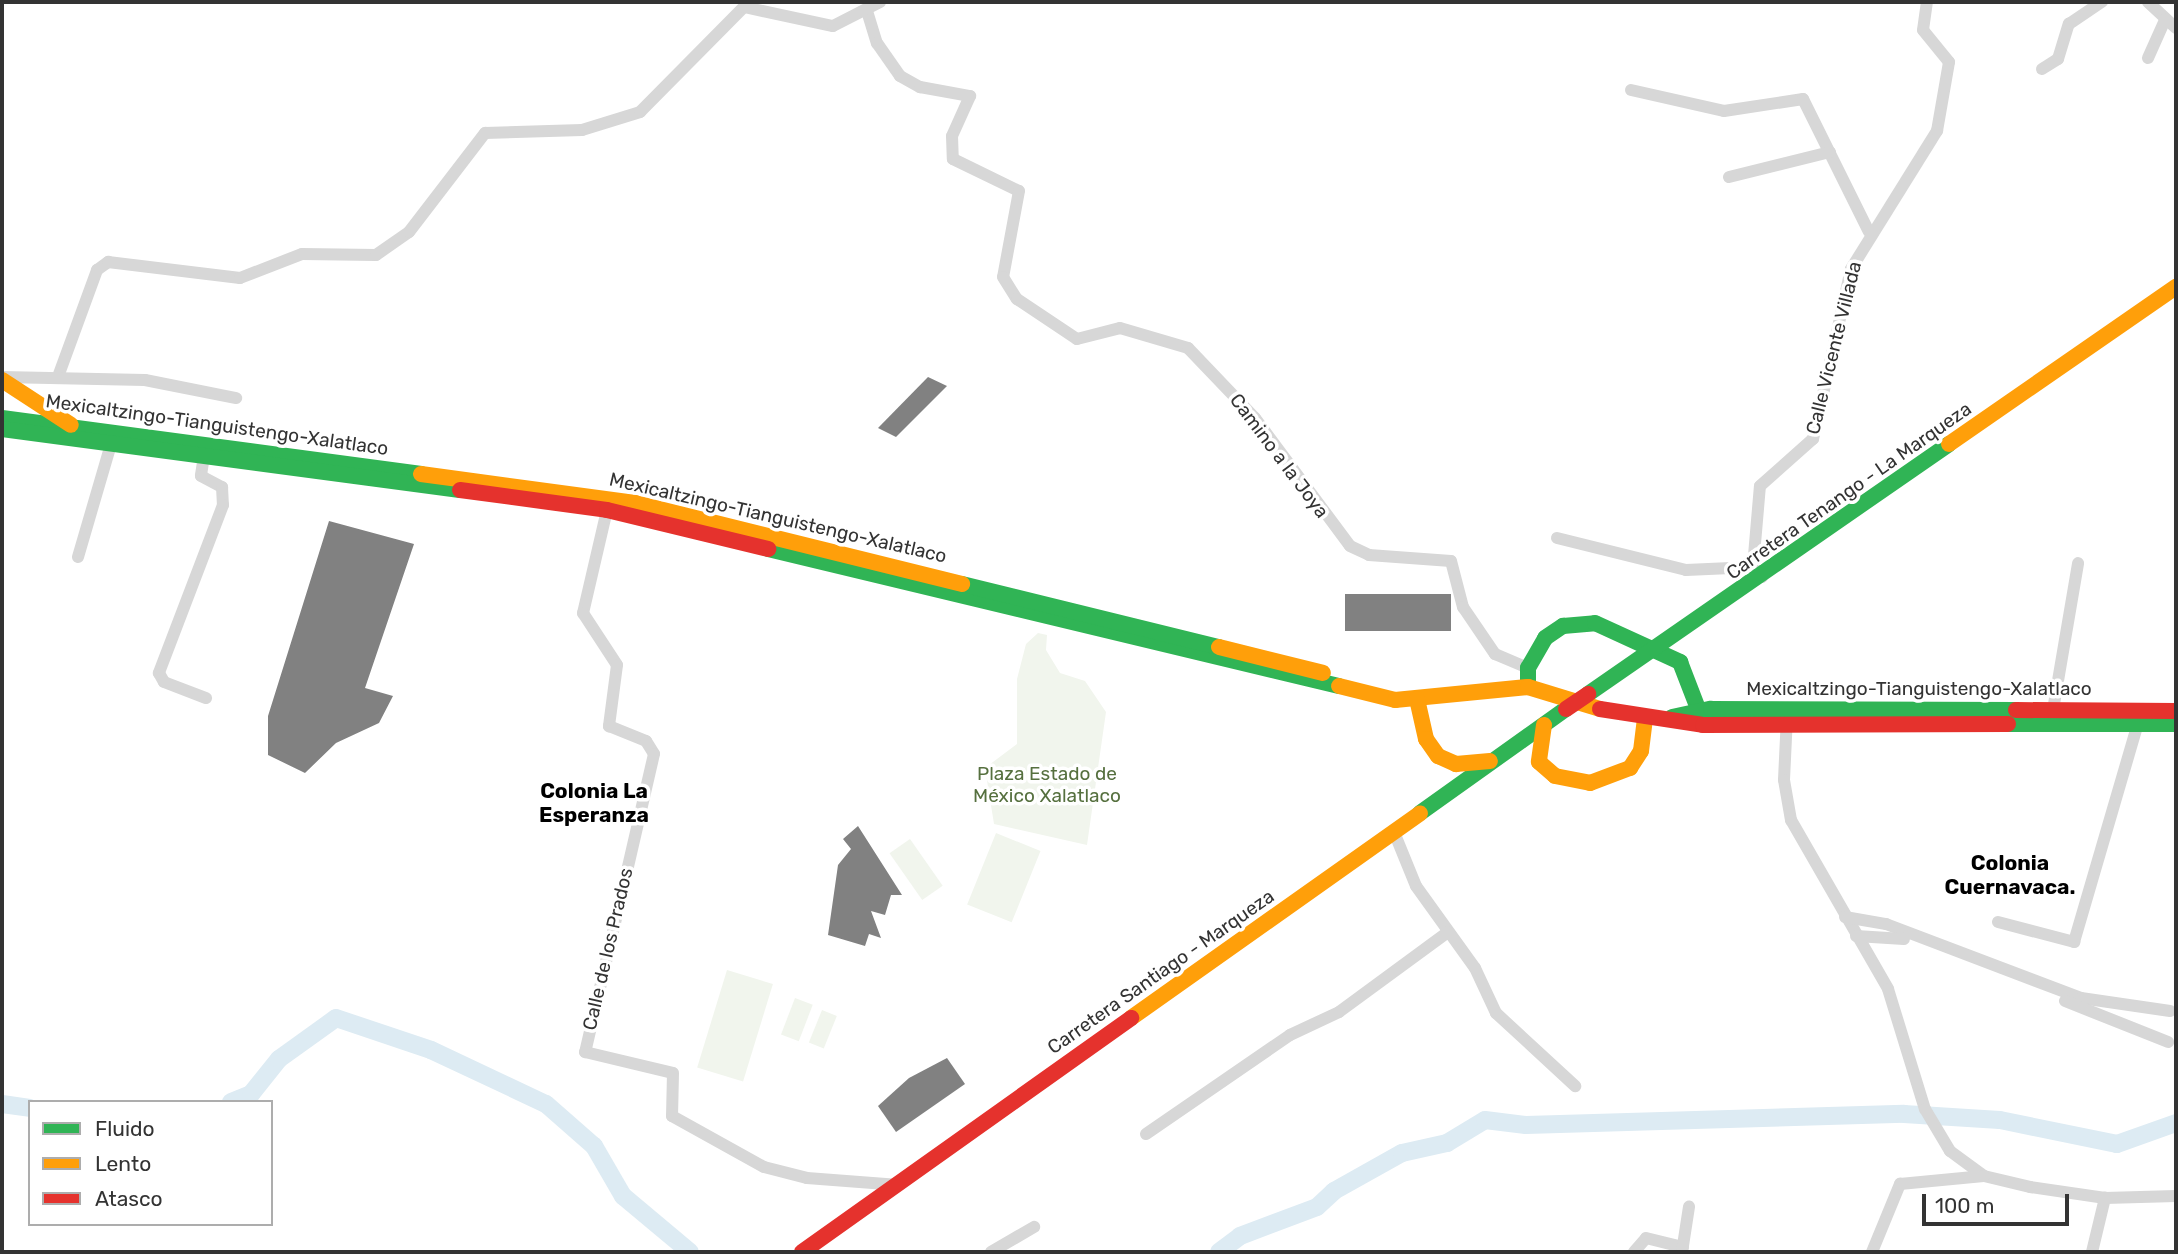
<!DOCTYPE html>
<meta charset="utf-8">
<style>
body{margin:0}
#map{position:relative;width:2178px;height:1254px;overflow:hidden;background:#fff;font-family:Rubik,sans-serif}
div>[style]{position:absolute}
.green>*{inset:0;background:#f1f5ed;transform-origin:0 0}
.river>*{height:18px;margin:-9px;padding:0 9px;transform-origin:9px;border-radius:9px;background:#ddebf3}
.building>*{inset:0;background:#818181;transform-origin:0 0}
.street>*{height:12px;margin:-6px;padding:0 6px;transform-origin:6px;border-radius:6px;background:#d7d7d7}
.fast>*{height:16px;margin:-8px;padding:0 8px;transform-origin:8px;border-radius:8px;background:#30b455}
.slow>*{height:16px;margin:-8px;padding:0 8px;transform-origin:8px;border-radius:8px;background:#ff9f0a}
.jam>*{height:16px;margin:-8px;padding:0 8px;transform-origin:8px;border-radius:8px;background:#e5322d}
.jam-bridge>*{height:16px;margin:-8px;padding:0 8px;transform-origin:8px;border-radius:8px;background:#e5322d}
span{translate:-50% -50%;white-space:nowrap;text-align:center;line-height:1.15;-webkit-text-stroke:7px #fff;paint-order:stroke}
.street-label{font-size:19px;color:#333}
.park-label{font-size:19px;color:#56703f}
.neighbourhood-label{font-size:21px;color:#000;font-weight:700}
.frame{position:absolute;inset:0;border:4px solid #333;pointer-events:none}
.legend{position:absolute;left:28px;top:1100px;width:245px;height:126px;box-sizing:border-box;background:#fff;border:2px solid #adadad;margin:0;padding:9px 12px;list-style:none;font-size:21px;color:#333}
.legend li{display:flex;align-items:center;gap:14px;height:35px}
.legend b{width:35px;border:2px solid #adadad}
.scale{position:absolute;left:1922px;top:1194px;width:147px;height:32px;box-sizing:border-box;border:4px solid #333;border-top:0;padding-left:9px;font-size:21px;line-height:24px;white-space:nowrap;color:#333;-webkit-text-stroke:5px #fff;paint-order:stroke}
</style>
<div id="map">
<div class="green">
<i style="clip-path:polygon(1038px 633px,1047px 635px,1046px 650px,1060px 673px,1085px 681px,1106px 712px,1087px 845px,994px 824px,985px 768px,1017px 744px,1017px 679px,1026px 644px)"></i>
<i style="left:996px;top:833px;width:48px;height:77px;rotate:22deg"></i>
<i style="left:910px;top:839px;width:57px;height:25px;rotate:55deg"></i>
<i style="left:727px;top:970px;width:48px;height:102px;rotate:17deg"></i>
<i style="left:795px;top:998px;width:19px;height:39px;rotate:21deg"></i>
<i style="left:822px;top:1010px;width:16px;height:35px;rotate:22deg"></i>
</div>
<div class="river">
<i style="left:231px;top:1102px;width:22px;rotate:-22deg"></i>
<i style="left:251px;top:1094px;width:45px;rotate:-51.3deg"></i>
<i style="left:279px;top:1059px;width:70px;rotate:-35.7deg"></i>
<i style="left:336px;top:1018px;width:100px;rotate:18.6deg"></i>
<i style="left:431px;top:1050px;width:127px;rotate:25.2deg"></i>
<i style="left:546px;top:1104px;width:64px;rotate:41.2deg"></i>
<i style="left:594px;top:1146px;width:58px;rotate:59.9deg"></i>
<i style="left:623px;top:1196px;width:87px;rotate:39.9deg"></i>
<i style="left:2px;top:1104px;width:28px;rotate:8deg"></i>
<i style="left:1219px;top:1252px;width:26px;rotate:-37deg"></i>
<i style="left:1240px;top:1236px;width:82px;rotate:-20.6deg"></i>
<i style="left:1317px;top:1207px;width:23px;rotate:-43deg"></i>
<i style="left:1334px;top:1191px;width:78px;rotate:-29.2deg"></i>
<i style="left:1402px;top:1153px;width:46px;rotate:-12.5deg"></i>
<i style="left:1447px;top:1143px;width:44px;rotate:-31.2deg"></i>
<i style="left:1485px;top:1120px;width:41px;rotate:7deg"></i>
<i style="left:1526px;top:1125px;width:378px;rotate:-1.7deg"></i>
<i style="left:1904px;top:1114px;width:96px;rotate:3.6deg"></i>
<i style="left:2000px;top:1120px;width:119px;rotate:11.6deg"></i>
<i style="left:2117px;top:1144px;width:63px;rotate:-19.6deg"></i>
</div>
<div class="building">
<i style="clip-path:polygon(928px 377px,947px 386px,896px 437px,878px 428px)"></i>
<i style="clip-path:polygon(329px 521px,414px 544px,365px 688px,393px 696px,379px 723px,336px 743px,305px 773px,268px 755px,268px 716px)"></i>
<i style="left:1345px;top:594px;width:106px;height:37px"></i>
<i style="clip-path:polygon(858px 826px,902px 895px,891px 895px,885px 915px,871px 911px,881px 938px,869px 934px,865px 946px,828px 935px,838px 865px,851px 849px,843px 839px)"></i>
<i style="clip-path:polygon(947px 1058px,965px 1084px,896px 1132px,878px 1106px,909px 1078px)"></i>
</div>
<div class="street">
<i style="left:2148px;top:2px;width:38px;rotate:43deg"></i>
<i style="left:867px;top:11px;width:34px;rotate:73deg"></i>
<i style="left:877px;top:43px;width:40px;rotate:55.1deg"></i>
<i style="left:900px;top:76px;width:23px;rotate:29deg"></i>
<i style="left:920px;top:87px;width:51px;rotate:10.2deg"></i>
<i style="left:970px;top:96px;width:44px;rotate:114.2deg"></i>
<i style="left:952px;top:136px;width:23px;rotate:88deg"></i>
<i style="left:953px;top:159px;width:73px;rotate:25.9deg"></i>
<i style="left:1019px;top:191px;width:87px;rotate:100.5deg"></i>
<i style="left:1003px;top:277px;width:26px;rotate:58deg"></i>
<i style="left:1017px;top:299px;width:72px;rotate:33.7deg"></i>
<i style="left:1077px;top:339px;width:44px;rotate:-14.3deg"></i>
<i style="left:1120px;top:328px;width:71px;rotate:16.4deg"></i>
<i style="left:1188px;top:348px;width:97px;rotate:46.3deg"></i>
<i style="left:1255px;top:418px;width:159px;rotate:53.4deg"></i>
<i style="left:1350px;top:546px;width:21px;rotate:25deg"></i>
<i style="left:1369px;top:555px;width:82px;rotate:4.2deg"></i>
<i style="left:1451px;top:561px;width:48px;rotate:75.4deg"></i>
<i style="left:1463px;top:607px;width:57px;rotate:55.8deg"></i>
<i style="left:1495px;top:654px;width:36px;rotate:23deg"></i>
<i style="left:2148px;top:58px;width:42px;rotate:-65.9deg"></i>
<i style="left:2042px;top:69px;width:19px;rotate:-32deg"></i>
<i style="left:2058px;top:59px;width:37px;rotate:-73deg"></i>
<i style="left:2069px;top:24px;width:40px;rotate:-34deg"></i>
<i style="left:1631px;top:90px;width:95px;rotate:12.7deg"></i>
<i style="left:1724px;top:111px;width:80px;rotate:-8.6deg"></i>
<i style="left:1803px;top:99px;width:148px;rotate:63.6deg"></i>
<i style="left:1729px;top:177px;width:104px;rotate:-13.9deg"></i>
<i style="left:59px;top:374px;width:111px;rotate:-69.9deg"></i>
<i style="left:97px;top:270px;width:14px;rotate:-36deg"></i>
<i style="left:108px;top:262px;width:133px;rotate:6.9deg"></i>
<i style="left:240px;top:278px;width:66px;rotate:-21.2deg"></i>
<i style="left:302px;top:254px;width:74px;rotate:0.8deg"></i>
<i style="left:376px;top:255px;width:40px;rotate:-34.9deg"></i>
<i style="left:409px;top:232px;width:125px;rotate:-52.5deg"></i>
<i style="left:485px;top:133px;width:97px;rotate:-1.8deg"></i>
<i style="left:582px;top:130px;width:61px;rotate:-17.2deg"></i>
<i style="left:640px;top:112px;width:148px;rotate:-45.3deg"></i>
<i style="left:744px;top:7px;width:91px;rotate:12.1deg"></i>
<i style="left:833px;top:26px;width:53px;rotate:-27.1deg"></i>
<i style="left:2px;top:377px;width:143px;rotate:1.2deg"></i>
<i style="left:145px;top:380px;width:93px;rotate:11.2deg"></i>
<i style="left:204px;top:456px;width:20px;rotate:99deg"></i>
<i style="left:201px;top:476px;width:24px;rotate:28deg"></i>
<i style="left:222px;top:487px;width:18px;rotate:87deg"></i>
<i style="left:223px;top:505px;width:180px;rotate:110.9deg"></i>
<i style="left:159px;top:673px;width:10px;rotate:61deg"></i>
<i style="left:164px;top:682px;width:45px;rotate:20.9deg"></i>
<i style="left:607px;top:510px;width:106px;rotate:103.1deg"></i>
<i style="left:583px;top:613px;width:62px;rotate:56.8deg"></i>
<i style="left:617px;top:665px;width:62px;rotate:97.5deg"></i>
<i style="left:609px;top:726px;width:40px;rotate:22deg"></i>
<i style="left:646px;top:741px;width:15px;rotate:58deg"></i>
<i style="left:654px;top:754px;width:306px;rotate:103deg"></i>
<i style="left:585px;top:1052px;width:90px;rotate:13.4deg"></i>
<i style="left:673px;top:1073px;width:43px;rotate:91.3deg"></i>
<i style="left:672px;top:1116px;width:105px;rotate:29deg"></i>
<i style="left:764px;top:1167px;width:44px;rotate:14.3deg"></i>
<i style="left:807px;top:1178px;width:92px;rotate:4.4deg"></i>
<i style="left:1557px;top:538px;width:133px;rotate:13.9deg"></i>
<i style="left:1686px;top:570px;width:67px;rotate:-2.6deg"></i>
<i style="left:78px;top:557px;width:118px;rotate:-73.7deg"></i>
<i style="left:1762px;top:577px;width:13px;rotate:-132deg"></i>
<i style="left:1753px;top:567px;width:81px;rotate:-85.1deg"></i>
<i style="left:1760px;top:486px;width:71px;rotate:-41.6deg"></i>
<i style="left:1813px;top:439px;width:174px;rotate:-77.4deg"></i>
<i style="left:1851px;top:269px;width:163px;rotate:-58.1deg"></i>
<i style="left:1937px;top:131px;width:70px;rotate:-80.1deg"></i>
<i style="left:1949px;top:62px;width:41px;rotate:-129.1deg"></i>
<i style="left:1923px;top:30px;width:28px;rotate:-82deg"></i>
<i style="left:2053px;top:710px;width:149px;rotate:-80.3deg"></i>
<i style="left:1787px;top:716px;width:64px;rotate:92.7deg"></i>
<i style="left:1784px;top:780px;width:41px;rotate:80.1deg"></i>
<i style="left:1791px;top:820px;width:195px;rotate:60.1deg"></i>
<i style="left:1888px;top:989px;width:126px;rotate:72.9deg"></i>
<i style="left:1925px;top:1109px;width:49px;rotate:59.2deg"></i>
<i style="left:1950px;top:1151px;width:42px;rotate:36.3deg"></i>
<i style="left:1984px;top:1176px;width:47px;rotate:13.4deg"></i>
<i style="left:2030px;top:1187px;width:76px;rotate:8.3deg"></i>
<i style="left:2105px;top:1198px;width:71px;rotate:-1.6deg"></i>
<i style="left:1394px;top:832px;width:58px;rotate:67.8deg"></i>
<i style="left:1416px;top:886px;width:101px;rotate:54.3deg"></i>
<i style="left:1475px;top:968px;width:50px;rotate:65deg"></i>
<i style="left:1496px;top:1013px;width:108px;rotate:42.7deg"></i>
<i style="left:1845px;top:917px;width:42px;rotate:9.7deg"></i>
<i style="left:1886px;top:924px;width:209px;rotate:20.8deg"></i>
<i style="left:2081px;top:998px;width:90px;rotate:8.3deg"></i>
<i style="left:1998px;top:922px;width:79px;rotate:14.7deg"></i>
<i style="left:2074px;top:942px;width:228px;rotate:-73.7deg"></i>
<i style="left:1856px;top:936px;width:48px;rotate:3.6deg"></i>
<i style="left:2065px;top:1001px;width:111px;rotate:21.7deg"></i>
<i style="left:1146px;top:1134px;width:175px;rotate:-34.5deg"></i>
<i style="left:1290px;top:1035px;width:54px;rotate:-25.1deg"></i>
<i style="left:1339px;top:1012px;width:135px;rotate:-36.3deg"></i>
<i style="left:991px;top:1252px;width:50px;rotate:-30.2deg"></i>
<i style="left:1634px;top:1252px;width:18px;rotate:-49deg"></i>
<i style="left:1646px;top:1238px;width:38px;rotate:14deg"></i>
<i style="left:1682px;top:1252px;width:46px;rotate:-81.2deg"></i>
<i style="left:1872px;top:1252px;width:74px;rotate:-67.6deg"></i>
<i style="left:1900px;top:1184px;width:84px;rotate:-5.4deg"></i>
<i style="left:2092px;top:1252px;width:56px;rotate:-76.5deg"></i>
</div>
<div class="fast">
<i style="left:2px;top:418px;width:423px;rotate:7.6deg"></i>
<i style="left:2px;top:429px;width:462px;rotate:7.6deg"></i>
<i style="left:768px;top:549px;width:587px;rotate:13.49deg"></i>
<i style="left:962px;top:584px;width:265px;rotate:13.8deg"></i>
<i style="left:1528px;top:687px;width:19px;rotate:-90deg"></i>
<i style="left:1528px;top:668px;width:34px;rotate:-60deg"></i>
<i style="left:1545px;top:638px;width:22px;rotate:-34deg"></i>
<i style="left:1563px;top:626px;width:32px;rotate:-5deg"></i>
<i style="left:1595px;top:623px;width:94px;rotate:24.6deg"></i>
<i style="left:1680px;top:662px;width:61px;rotate:68.9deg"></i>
<i style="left:1588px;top:694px;width:439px;rotate:-34.7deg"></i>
<i style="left:1672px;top:717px;width:40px;rotate:-12deg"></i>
<i style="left:1711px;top:709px;width:305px;rotate:0.2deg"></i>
<i style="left:2008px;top:724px;width:168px"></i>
<i style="left:1420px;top:813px;width:179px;rotate:-35.5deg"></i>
</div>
<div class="slow">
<i style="left:2px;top:380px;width:82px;rotate:33.1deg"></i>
<i style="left:1949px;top:444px;width:276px;rotate:-34.7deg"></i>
<i style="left:421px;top:474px;width:216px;rotate:7.7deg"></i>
<i style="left:635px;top:503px;width:337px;rotate:13.9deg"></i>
<i style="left:1219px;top:647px;width:107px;rotate:14deg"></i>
<i style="left:1339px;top:686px;width:58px;rotate:14deg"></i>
<i style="left:1395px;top:700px;width:134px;rotate:-5.6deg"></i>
<i style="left:1528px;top:687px;width:75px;rotate:17deg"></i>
<i style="left:1417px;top:699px;width:41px;rotate:77.3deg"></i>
<i style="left:1426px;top:739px;width:21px;rotate:55deg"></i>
<i style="left:1438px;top:756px;width:20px;rotate:24deg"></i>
<i style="left:1456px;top:764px;width:34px;rotate:-5deg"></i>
<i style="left:1544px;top:725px;width:37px;rotate:98deg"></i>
<i style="left:1539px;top:762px;width:21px;rotate:41deg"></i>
<i style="left:1555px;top:776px;width:36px;rotate:11deg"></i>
<i style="left:1590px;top:783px;width:43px;rotate:-20.6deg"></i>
<i style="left:1630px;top:768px;width:20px;rotate:-57deg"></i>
<i style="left:1641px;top:751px;width:34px;rotate:-83deg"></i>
<i style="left:1131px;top:1018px;width:354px;rotate:-35.3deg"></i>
</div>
<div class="jam">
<i style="left:460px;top:490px;width:148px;rotate:7.7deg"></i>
<i style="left:607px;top:510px;width:166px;rotate:13.6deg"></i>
<i style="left:1600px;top:709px;width:104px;rotate:8.8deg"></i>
<i style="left:1703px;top:725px;width:305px;rotate:-0.2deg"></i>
<i style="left:2016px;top:710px;width:160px;rotate:0.4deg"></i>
<i style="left:802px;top:1252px;width:404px;rotate:-35.4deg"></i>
</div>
<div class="jam-bridge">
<i style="left:1566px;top:709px;width:27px;rotate:-34deg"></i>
</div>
<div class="street-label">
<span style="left:1834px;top:348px;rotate:-76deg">Calle Vicente Villada</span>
<span style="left:217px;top:425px;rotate:8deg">Mexicaltzingo-Tianguistengo-Xalatlaco</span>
<span style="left:1279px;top:456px;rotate:53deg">Camino a la Joya</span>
<span style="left:1849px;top:491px;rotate:-35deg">Carretera Tenango - La Marqueza</span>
<span style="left:778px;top:518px;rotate:13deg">Mexicaltzingo-Tianguistengo-Xalatlaco</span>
<span style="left:1919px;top:689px">Mexicaltzingo-Tianguistengo-Xalatlaco</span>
<span style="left:608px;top:949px;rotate:-77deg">Calle de los Prados</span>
<span style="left:1161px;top:972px;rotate:-35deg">Carretera Santiago - Marqueza</span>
</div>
<div class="park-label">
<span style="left:1047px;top:785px">Plaza Estado de<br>México Xalatlaco</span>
</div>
<div class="neighbourhood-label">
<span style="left:594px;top:803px">Colonia La<br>Esperanza</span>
<span style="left:2010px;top:875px">Colonia<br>Cuernavaca.</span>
</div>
<div class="frame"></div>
<ul class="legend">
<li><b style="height:9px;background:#30b455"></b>Fluido</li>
<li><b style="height:9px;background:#ff9f0a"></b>Lento</li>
<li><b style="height:9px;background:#e5322d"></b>Atasco</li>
</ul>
<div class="scale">100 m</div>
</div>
